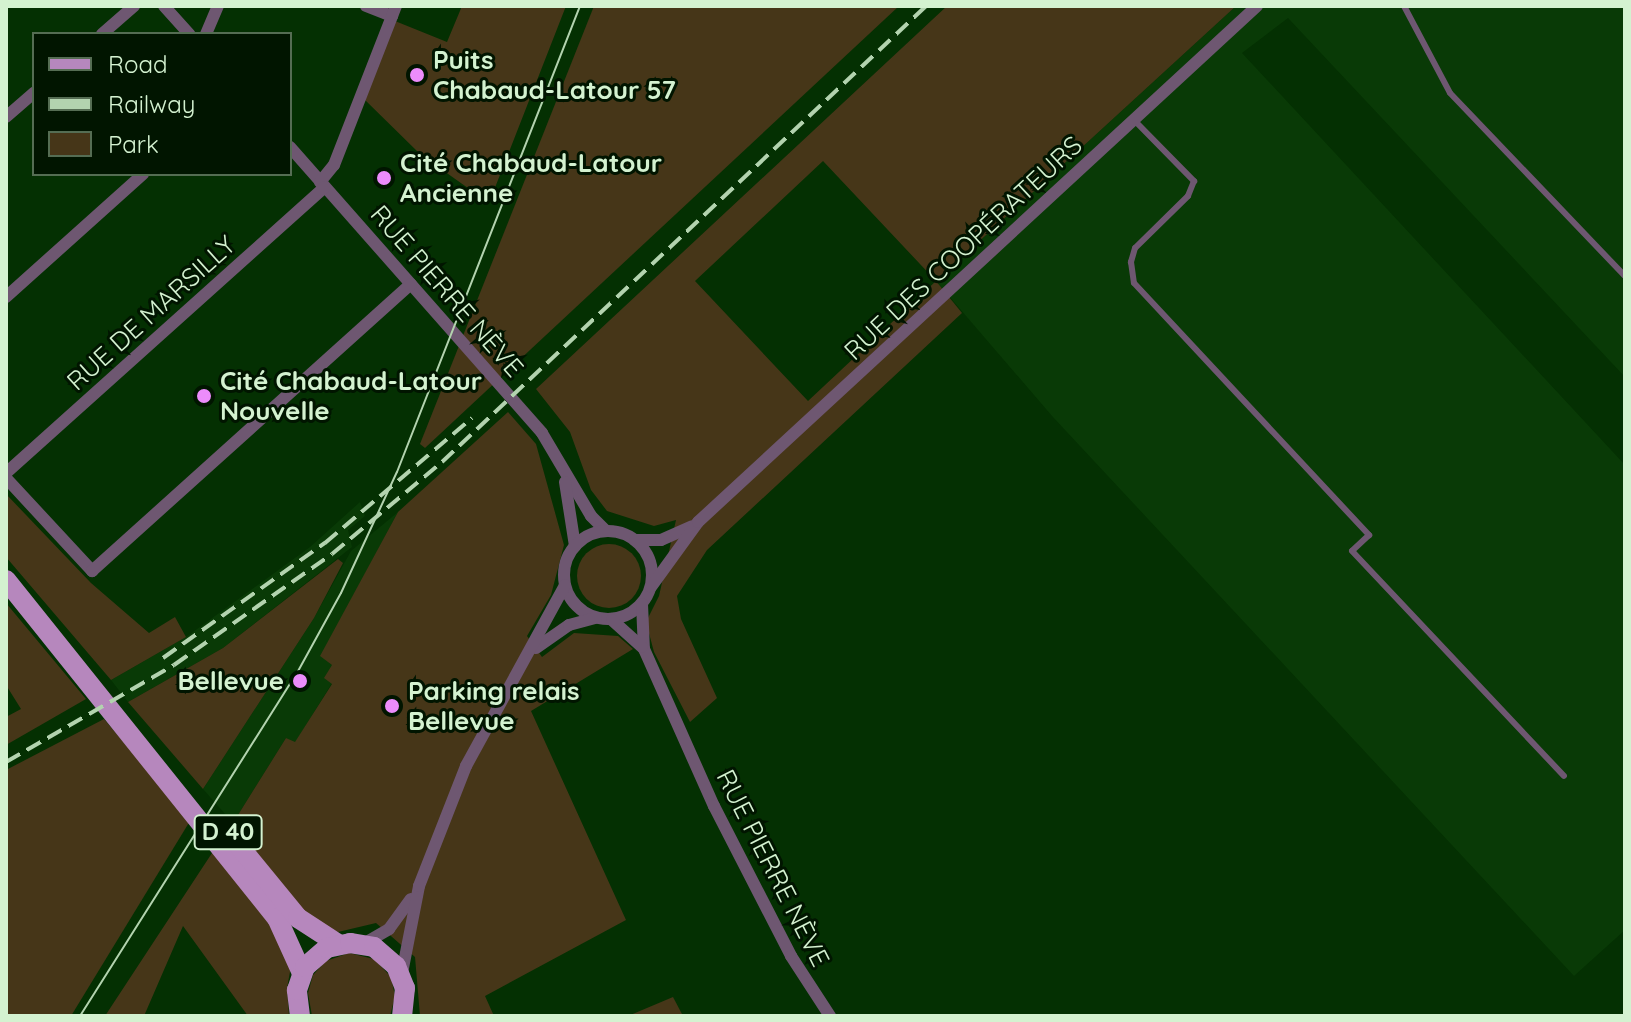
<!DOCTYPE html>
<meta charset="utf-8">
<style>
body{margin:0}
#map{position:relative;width:1631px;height:1022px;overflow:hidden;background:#043002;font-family:Quicksand,sans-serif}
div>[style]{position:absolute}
.built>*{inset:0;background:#093a06}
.green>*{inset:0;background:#463618}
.round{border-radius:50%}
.lane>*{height:6px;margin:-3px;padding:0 3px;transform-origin:3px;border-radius:3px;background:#6e5771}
.street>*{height:12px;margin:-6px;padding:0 6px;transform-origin:6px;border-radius:6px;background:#6e5771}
.street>.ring{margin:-6px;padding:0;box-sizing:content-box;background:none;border:12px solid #6e5771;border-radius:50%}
.primary>*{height:20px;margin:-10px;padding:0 10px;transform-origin:10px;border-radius:10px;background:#b687bd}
.tram>*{height:2px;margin:-1px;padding:0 1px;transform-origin:1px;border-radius:1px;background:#b3d3af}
.rail>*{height:4px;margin-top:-2px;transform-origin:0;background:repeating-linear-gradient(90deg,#b3d3af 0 16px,transparent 0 24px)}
.dots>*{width:22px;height:22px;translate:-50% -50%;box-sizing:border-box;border:4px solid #011500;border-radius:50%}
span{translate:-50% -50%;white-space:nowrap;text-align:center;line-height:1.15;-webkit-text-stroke:6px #011500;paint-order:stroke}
.shield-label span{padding:2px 6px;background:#011500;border:2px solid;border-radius:6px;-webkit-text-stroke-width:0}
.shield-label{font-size:24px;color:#d4f2d0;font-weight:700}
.poi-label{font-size:26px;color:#d4f2d0;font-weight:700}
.left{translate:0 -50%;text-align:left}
.right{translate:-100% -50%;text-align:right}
.street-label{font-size:26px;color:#d4f2d0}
.frame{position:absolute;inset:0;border:8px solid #d4f2d0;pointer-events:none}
.legend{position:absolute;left:32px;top:32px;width:260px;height:144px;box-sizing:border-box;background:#011500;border:2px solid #556d53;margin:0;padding:10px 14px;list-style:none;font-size:24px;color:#d4f2d0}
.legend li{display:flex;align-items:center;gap:16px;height:40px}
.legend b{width:40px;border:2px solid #556d53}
</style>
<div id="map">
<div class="built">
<i style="clip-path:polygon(1236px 6px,1625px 6px,1625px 377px,1288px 18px,1242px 53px,1625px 465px,1625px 930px,1574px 976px,1052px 416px,936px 281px)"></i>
<i style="clip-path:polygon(360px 502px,365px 516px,348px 530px,352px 547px,223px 648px,128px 702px,111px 680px,186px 637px,310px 547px)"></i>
<i style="clip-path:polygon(398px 512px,321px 656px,332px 665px,332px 683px,295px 743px,286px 738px,233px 823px,203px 789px,314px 618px,351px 551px)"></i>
</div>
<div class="green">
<i style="clip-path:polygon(462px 6px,566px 6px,489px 203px,420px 154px,365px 100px,395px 21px,447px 42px)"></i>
<i style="clip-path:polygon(594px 6px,899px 6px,425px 448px,420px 444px)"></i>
<i style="clip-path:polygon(evenodd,947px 6px,1236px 6px,936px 281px,962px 313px,707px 550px,677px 596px,681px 619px,717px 698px,690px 722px,654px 652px,646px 622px,659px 596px,676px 520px,654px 526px,607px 511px,591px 490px,570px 432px,536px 389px,947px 6px,823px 161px,936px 281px,808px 401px,695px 281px,823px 161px)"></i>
<i style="clip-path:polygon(508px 412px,536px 444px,564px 545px,551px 595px,527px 636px,542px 657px,574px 633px,618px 636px,633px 649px,531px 711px,626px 920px,485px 996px,494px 1016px,420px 1016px,415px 957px,376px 923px,338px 932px,311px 921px,233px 823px,286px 738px,295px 742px,332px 684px,324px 678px,332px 665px,320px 656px,398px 512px)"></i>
<i style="clip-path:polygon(6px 494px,91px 583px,149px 633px,175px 617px,186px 637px,111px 680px,6px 557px)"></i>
<i class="round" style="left:577px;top:544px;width:64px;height:64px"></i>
<i style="clip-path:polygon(338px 559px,343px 563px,314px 618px,203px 789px,128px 702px,223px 648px)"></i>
<i style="clip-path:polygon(6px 603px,86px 699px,6px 745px,6px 717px,21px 709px,6px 685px)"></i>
<i style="clip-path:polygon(104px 719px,190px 821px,71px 1016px,6px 1016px,6px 770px)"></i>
<i style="clip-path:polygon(214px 850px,293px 956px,287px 988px,289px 1016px,248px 1016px,183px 926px,144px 1016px,105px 1016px)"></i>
<i style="clip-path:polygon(349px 953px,374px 959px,391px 977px,395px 996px,390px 1016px,312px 1016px,308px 993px,313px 975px,326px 961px)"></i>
<i style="clip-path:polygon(673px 997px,683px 1016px,628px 1016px)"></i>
</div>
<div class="lane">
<i style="left:1404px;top:6px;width:98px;rotate:62.1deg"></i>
<i style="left:1450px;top:93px;width:253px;rotate:46.3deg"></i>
<i style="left:1134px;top:120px;width:86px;rotate:45.5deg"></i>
<i style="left:1194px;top:181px;width:16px;rotate:112deg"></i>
<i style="left:1188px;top:196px;width:74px;rotate:135.5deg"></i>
<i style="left:1135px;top:248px;width:15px;rotate:106deg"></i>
<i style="left:1131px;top:262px;width:21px;rotate:82deg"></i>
<i style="left:1134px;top:283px;width:345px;rotate:47deg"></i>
<i style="left:1369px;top:535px;width:23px;rotate:137deg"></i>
<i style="left:1352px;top:551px;width:309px;rotate:46.7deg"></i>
</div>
<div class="street">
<i style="left:164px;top:6px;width:38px;rotate:48deg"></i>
<i style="left:366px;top:6px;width:28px;rotate:21deg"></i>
<i style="left:102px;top:34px;width:43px;rotate:-41.2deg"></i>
<i style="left:206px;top:34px;width:30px;rotate:-67deg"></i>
<i style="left:6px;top:117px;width:37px;rotate:-41deg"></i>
<i style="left:290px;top:147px;width:381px;rotate:48.6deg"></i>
<i style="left:542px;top:433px;width:96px;rotate:59.4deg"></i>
<i style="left:591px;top:516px;width:21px;rotate:45deg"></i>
<i style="left:320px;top:182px;width:22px;rotate:-51deg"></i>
<i style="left:334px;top:165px;width:171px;rotate:-68.7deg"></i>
<i style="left:6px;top:297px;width:184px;rotate:-41.9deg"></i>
<i style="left:6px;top:473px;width:428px;rotate:-41.9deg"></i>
<i style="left:6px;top:478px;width:127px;rotate:47.2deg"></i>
<i style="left:92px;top:571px;width:429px;rotate:-42deg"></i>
<i style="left:565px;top:482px;width:65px;rotate:81.1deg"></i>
<i class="ring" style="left:564px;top:531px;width:76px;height:76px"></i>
<i style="left:635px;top:540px;width:26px"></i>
<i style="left:661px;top:540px;width:34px;rotate:-24deg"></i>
<i style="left:651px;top:587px;width:80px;rotate:-54.1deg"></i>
<i style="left:698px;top:522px;width:761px;rotate:-42.71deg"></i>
<i style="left:642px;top:604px;width:45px;rotate:87.5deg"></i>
<i style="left:644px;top:649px;width:172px;rotate:66deg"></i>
<i style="left:714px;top:806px;width:169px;rotate:62.8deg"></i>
<i style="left:791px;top:956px;width:72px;rotate:57deg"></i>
<i style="left:612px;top:620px;width:40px;rotate:42deg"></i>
<i style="left:536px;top:648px;width:40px;rotate:-34.9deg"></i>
<i style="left:569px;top:625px;width:28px;rotate:-15deg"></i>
<i style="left:365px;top:943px;width:28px;rotate:-30deg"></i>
<i style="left:389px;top:929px;width:37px;rotate:-54deg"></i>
<i style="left:402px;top:973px;width:89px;rotate:-78.9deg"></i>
<i style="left:419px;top:886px;width:129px;rotate:-68.6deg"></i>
<i style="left:466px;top:766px;width:206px;rotate:-61.3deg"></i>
</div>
<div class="primary">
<i style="left:6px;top:580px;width:433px;rotate:51.3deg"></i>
<i style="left:277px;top:918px;width:60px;rotate:65.6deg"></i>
<i style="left:235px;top:841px;width:99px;rotate:50.7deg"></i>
<i style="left:298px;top:918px;width:48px;rotate:33deg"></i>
<i style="left:300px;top:1016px;width:26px;rotate:-97deg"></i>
<i style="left:297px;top:990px;width:24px;rotate:-71deg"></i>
<i style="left:305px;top:967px;width:29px;rotate:-41deg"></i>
<i style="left:327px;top:948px;width:24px;rotate:-12deg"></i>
<i style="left:350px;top:943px;width:24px;rotate:9deg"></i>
<i style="left:374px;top:947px;width:29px;rotate:41deg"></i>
<i style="left:396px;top:966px;width:24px;rotate:68deg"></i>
<i style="left:405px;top:988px;width:28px;rotate:96deg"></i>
</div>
<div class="tram">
<i style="left:80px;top:1016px;width:406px;rotate:-57.7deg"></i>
<i style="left:297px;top:673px;width:91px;rotate:-61.2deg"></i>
<i style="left:341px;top:593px;width:133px;rotate:-65.2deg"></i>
<i style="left:397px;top:472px;width:501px;rotate:-68.56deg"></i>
</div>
<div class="rail">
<i style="left:163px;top:658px;width:199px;rotate:-35.4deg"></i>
<i style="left:325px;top:543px;width:193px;rotate:-40.4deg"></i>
<i style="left:6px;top:762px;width:194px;rotate:-30deg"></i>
<i style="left:174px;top:665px;width:193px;rotate:-35.1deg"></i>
<i style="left:332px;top:554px;width:143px;rotate:-39.9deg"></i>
<i style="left:442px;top:462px;width:665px;rotate:-43.29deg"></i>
</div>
<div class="dots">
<i style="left:417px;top:75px;background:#ec8cfb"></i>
<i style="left:384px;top:178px;background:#ec8cfb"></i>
<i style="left:204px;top:396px;background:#ec8cfb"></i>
<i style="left:300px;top:681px;background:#ec8cfb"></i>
<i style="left:392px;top:706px;background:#ec8cfb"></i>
</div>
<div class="shield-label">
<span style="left:228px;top:832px">D 40</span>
</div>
<div class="poi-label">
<span class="left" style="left:433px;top:75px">Puits<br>Chabaud-Latour 57</span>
<span class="left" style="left:400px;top:178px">Cité Chabaud-Latour<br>Ancienne</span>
<span class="left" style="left:220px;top:396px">Cité Chabaud-Latour<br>Nouvelle</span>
<span class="right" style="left:284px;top:681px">Bellevue</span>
<span class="left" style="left:408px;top:706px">Parking relais<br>Bellevue</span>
</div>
<div class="street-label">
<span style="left:963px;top:248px;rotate:-43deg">RUE DES COOPÉRATEURS</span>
<span style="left:447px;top:291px;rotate:49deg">RUE PIERRE NÈVE</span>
<span style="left:151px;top:313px;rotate:-42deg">RUE DE MARSILLY</span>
<span style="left:773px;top:868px;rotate:63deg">RUE PIERRE NÈVE</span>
</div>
<div class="frame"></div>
<ul class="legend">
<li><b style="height:10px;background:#b687bd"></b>Road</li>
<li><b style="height:10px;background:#b3d3af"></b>Railway</li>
<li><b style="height:22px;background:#463618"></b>Park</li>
</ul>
</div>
